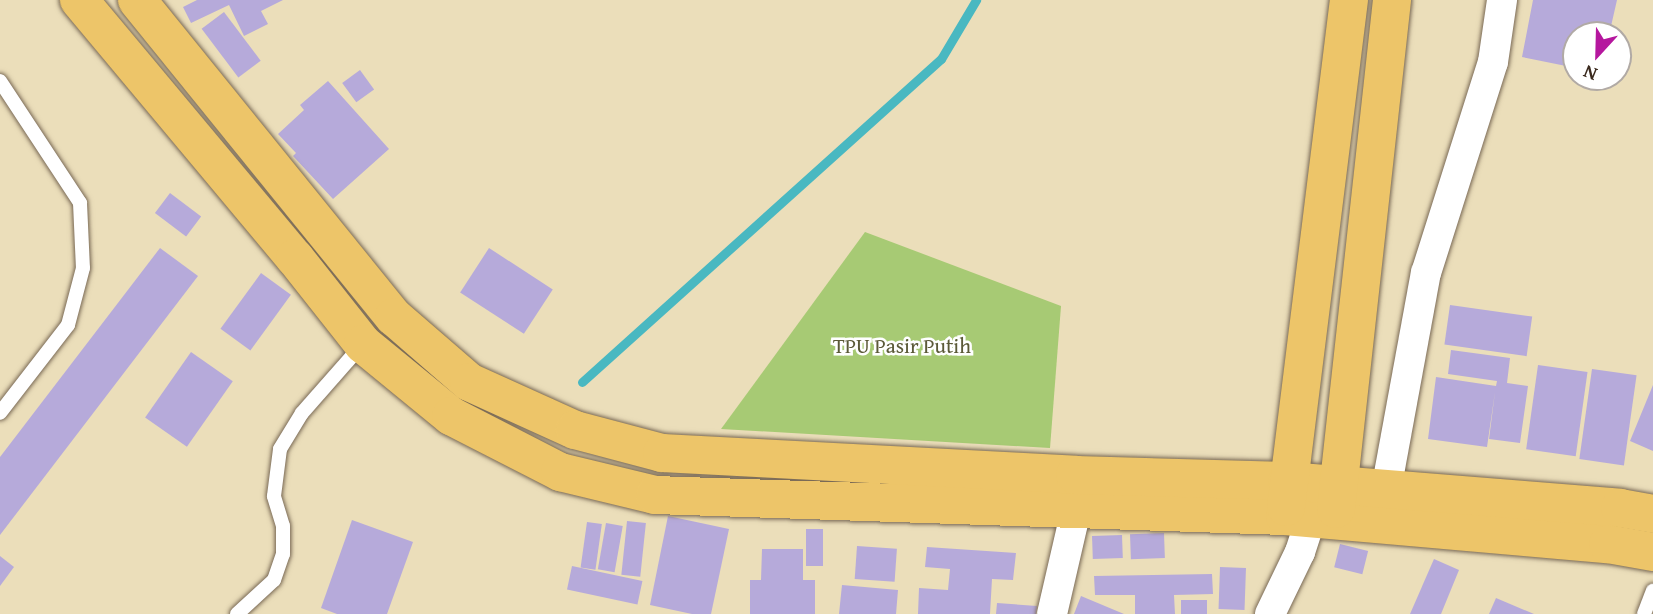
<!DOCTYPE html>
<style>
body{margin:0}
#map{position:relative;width:1653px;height:614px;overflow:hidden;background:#ebdeba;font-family:"Gentium Book Plus",serif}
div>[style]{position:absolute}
.green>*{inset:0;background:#a7ca74}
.stream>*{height:9px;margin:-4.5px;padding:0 4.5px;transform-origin:4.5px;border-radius:4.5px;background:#49b8c1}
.building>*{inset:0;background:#b6aada;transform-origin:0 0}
.roads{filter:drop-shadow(0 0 2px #796955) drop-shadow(0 0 2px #796955)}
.lane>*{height:14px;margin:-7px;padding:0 7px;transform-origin:7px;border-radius:7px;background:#fff}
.street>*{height:30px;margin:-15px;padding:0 15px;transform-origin:15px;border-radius:15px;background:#fff}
.highway>*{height:38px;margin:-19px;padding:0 19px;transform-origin:19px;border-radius:19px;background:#edc569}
span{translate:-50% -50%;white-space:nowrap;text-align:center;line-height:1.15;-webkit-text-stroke:5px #fff;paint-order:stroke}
.park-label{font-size:21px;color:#5b5a38}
.north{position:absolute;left:1562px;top:21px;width:70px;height:70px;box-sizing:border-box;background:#fff;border:2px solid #b1aaa5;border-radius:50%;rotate:202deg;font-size:19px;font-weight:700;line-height:28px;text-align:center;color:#3b2a1e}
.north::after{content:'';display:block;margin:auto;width:24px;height:32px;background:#b5179e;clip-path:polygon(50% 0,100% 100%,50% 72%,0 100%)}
</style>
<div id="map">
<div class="green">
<i style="clip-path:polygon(865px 232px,1061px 306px,1050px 448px,721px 429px)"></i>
</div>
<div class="stream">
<i style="left:582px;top:382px;width:483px;rotate:-42deg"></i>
<i style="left:941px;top:59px;width:69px;rotate:-59.3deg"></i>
</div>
<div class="building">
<i style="clip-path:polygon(197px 0,283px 0,261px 11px,268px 24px,244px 36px,229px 5px,191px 23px,183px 7px)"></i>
<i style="clip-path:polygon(1533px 0,1617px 0,1609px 35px,1576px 35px,1576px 68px,1522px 57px)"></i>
<i style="left:224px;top:12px;width:61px;height:28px;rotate:53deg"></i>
<i style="left:360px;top:70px;width:24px;height:22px;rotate:54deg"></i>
<i style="clip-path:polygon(328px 81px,389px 149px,333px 199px,293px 156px,296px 153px,278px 134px,304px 110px,300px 105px)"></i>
<i style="left:170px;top:193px;width:39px;height:25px;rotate:37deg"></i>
<i style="clip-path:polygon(160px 248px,198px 276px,0 535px,0 457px)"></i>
<i style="left:489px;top:248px;width:76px;height:53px;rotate:33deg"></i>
<i style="left:261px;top:273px;width:37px;height:69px;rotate:36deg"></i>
<i style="left:1450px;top:305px;width:83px;height:40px;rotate:8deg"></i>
<i style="clip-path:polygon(1451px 350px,1510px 358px,1507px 383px,1528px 386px,1520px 443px,1489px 439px,1495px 392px,1487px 447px,1428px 439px,1436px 377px,1496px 386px,1497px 381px,1448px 374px)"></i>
<i style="left:191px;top:352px;width:51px;height:80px;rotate:35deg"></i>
<i style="left:1538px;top:365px;width:50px;height:85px;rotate:8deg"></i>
<i style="left:1592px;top:369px;width:45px;height:91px;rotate:8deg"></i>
<i style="clip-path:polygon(1653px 385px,1653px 451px,1630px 441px)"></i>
<i style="clip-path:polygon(668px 516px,729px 529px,711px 614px,692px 614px,650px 605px)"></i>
<i style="clip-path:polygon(352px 520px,413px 542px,387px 614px,337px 614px,321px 608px)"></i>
<i style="left:627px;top:521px;width:19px;height:54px;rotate:6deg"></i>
<i style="left:587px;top:522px;width:15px;height:46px;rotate:8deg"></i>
<i style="left:606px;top:523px;width:17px;height:47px;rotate:10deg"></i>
<i style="left:806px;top:529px;width:17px;height:37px"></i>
<i style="left:1164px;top:533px;width:25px;height:34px;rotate:88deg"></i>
<i style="left:1122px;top:535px;width:23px;height:30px;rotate:88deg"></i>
<i style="left:1340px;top:544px;width:29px;height:24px;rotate:14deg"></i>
<i style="left:857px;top:546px;width:40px;height:33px;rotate:4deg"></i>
<i style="clip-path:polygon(927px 547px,1016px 553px,1013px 580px,992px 579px,990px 614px,918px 614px,919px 588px,948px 590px,950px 569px,925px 567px)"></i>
<i style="clip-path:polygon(762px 549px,803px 549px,803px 580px,815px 580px,815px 614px,750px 614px,750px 580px,761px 580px)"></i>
<i style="clip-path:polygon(0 556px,14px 567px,0 586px)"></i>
<i style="clip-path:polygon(1434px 559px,1459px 570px,1441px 614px,1410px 614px)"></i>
<i style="left:572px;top:566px;width:72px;height:24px;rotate:12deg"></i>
<i style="left:1220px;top:567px;width:26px;height:42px;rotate:2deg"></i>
<i style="clip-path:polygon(1212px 574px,1213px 594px,1174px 595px,1175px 614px,1135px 614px,1135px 595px,1095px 595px,1094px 576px)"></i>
<i style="clip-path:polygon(842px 585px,898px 590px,896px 614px,839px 614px)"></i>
<i style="clip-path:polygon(1081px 596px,1124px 614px,1074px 614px)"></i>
<i style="clip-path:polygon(1496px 598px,1534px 614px,1489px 614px)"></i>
<i style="left:1181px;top:600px;width:26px;height:14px"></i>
<i style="clip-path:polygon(997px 603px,1037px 606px,1036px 614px,996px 614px)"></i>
</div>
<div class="roads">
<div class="lane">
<i style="left:0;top:81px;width:146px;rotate:56.7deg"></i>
<i style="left:80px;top:203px;width:65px;rotate:87.4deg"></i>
<i style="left:83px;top:268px;width:59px;rotate:104.7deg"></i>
<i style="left:68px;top:325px;width:111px;rotate:127.7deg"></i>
<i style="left:237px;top:614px;width:50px;rotate:-42.6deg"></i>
<i style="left:274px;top:580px;width:28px;rotate:-71deg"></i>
<i style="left:283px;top:554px;width:28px;rotate:-90deg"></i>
<i style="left:283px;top:526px;width:31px;rotate:-107deg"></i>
<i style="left:274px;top:496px;width:47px;rotate:-82.7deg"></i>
<i style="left:280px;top:449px;width:42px;rotate:-58.6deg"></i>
<i style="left:302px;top:413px;width:91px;rotate:-48.6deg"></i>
<i style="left:1644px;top:614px;width:25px;rotate:-69deg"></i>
</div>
<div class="street">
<i style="left:1386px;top:490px;width:221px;rotate:-79.6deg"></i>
<i style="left:1426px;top:273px;width:221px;rotate:-72.4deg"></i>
<i style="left:1493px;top:62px;width:63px;rotate:-81.7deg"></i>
<i style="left:1052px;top:614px;width:107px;rotate:-77deg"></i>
<i style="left:1270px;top:614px;width:69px;rotate:-64.2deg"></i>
<i style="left:1300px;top:552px;width:36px;rotate:-72deg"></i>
</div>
<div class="highway">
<i style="left:79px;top:0;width:336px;rotate:50.1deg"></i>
<i style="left:295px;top:258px;width:110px;rotate:51.7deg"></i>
<i style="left:363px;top:344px;width:114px;rotate:39.3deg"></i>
<i style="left:451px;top:416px;width:123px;rotate:27.2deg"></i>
<i style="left:560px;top:472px;width:98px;rotate:13.6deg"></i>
<i style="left:655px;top:495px;width:630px;rotate:1.91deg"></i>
<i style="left:1285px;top:516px;width:324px;rotate:5deg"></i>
<i style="left:1608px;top:544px;width:46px;rotate:10.1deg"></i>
<i style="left:137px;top:0;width:408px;rotate:51deg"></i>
<i style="left:394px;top:317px;width:99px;rotate:40.9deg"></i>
<i style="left:469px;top:382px;width:116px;rotate:24.4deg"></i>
<i style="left:575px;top:430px;width:90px;rotate:14.8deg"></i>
<i style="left:662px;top:453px;width:414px;rotate:3deg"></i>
<i style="left:1075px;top:475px;width:212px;rotate:1.6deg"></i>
<i style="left:1287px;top:481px;width:334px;rotate:4.6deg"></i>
<i style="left:1620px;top:508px;width:34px;rotate:10deg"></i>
<i style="left:1286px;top:507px;width:511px;rotate:-82.92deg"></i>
<i style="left:1336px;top:509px;width:512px;rotate:-83.72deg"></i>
</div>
</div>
<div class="park-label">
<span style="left:902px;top:346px">TPU Pasir Putih</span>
</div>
<div class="north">N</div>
</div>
